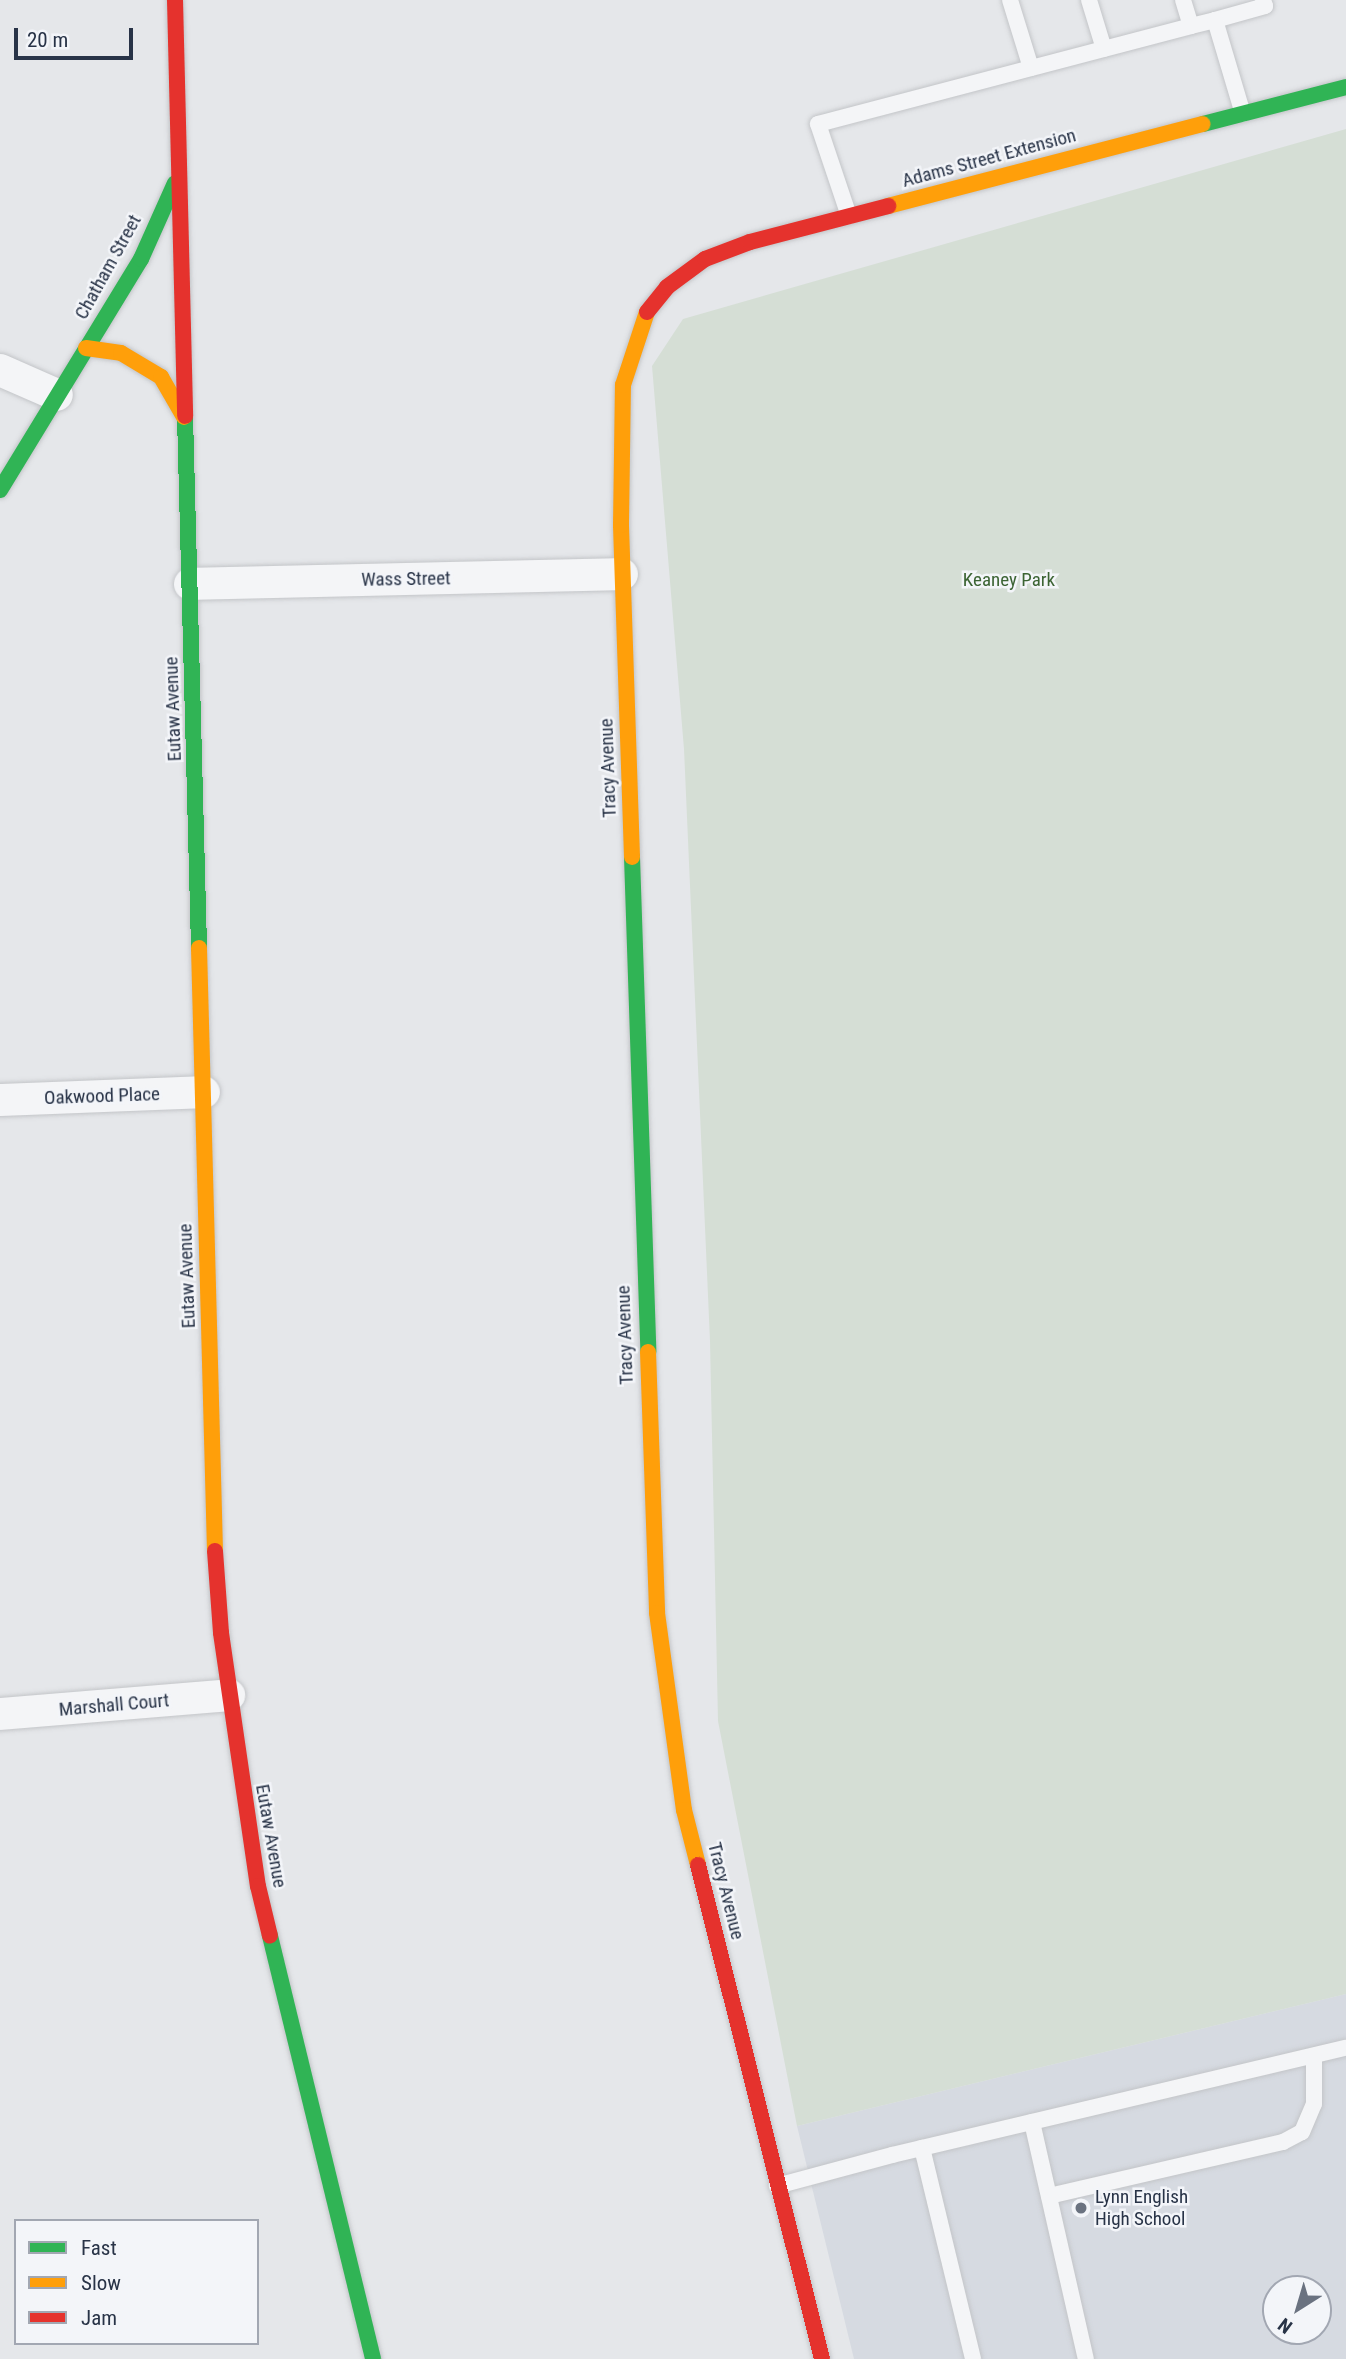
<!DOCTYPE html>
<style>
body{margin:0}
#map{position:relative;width:1346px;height:2359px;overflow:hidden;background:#e5e7ea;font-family:"Roboto Condensed",sans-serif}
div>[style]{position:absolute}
.built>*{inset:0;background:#d6dae1}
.green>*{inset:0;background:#d5ded5}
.roads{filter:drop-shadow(0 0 2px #c3c5c8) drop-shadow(0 0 2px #c3c5c8)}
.lane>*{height:16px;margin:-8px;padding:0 8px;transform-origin:8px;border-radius:8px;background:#f4f5f7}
.street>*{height:32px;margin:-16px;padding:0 16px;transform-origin:16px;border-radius:16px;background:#f4f5f7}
.fast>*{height:16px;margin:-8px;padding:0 8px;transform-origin:8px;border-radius:8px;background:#30b455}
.slow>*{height:16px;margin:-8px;padding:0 8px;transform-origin:8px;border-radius:8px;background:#ff9f0a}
.jam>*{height:16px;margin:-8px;padding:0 8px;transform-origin:8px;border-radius:8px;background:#e5322d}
.dots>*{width:19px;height:19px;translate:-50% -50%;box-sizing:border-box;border:4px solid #f3f5f9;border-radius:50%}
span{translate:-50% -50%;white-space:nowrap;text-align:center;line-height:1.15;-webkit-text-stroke:5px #f3f5f9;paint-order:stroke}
.street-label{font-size:19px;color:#283347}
.park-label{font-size:19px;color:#3c6434}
.poi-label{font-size:19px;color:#283347}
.left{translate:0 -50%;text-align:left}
.legend{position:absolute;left:14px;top:2219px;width:245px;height:126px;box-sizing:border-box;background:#f3f5f9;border:2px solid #a2a7b2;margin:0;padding:9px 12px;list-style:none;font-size:21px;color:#283347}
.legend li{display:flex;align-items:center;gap:14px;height:35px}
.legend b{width:35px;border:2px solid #a2a7b2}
.north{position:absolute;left:1262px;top:2275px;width:70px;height:70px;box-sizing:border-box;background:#f3f5f9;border:2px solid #a2a7b2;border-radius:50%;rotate:217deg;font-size:19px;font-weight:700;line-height:28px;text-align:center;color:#283347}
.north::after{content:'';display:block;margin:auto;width:24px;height:32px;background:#6a7280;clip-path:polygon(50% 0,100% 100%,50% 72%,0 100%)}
.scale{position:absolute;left:14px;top:28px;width:119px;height:32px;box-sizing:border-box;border:4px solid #283347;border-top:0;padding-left:9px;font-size:21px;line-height:24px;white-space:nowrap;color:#283347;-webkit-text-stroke:5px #f3f5f9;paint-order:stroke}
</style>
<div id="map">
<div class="built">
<i style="clip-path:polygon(evenodd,1346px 1994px,1346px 2359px,854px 2359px,797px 2126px,1346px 1994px,1276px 2289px,1318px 2289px,1318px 2331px,1276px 2331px,1276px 2289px)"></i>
</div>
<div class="green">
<i style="clip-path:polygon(1346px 129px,1346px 1994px,797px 2126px,718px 1721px,710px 1341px,684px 749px,652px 366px,683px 319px)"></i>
</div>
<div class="roads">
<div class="lane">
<i style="left:1010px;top:0;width:71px;rotate:72.8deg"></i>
<i style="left:1089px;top:0;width:51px;rotate:73deg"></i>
<i style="left:1183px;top:0;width:27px;rotate:73deg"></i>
<i style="left:1215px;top:20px;width:52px;rotate:-15.6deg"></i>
<i style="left:1265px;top:6px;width:6px;rotate:-108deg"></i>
<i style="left:849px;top:216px;width:97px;rotate:-108.6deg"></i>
<i style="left:818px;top:124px;width:386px;rotate:-14.7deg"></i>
<i style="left:1191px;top:26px;width:25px;rotate:-14deg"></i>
<i style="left:1215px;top:20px;width:98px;rotate:73.4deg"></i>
<i style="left:1032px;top:2122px;width:243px;rotate:77.2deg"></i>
<i style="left:922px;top:2148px;width:217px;rotate:76.4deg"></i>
<i style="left:777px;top:2186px;width:119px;rotate:-15.1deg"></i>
<i style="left:892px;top:2155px;width:466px;rotate:-13.3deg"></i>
<i style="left:1049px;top:2196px;width:240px;rotate:-13deg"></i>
<i style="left:1283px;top:2142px;width:21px;rotate:-28deg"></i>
<i style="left:1302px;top:2132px;width:30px;rotate:-67deg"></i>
<i style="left:1314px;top:2104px;width:48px;rotate:-90deg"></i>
</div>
<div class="street">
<i style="left:0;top:370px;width:62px;rotate:23.7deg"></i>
<i style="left:190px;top:584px;width:432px;rotate:-1.3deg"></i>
<i style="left:0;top:1100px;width:204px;rotate:-2.2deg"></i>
<i style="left:0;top:1714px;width:230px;rotate:-4.7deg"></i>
</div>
<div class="fast">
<i style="left:1203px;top:124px;width:148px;rotate:-14.5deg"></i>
<i style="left:185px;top:416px;width:532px;rotate:88.49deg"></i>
<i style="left:0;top:490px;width:271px;rotate:-58.6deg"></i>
<i style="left:141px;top:259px;width:83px;rotate:-65.9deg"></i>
<i style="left:632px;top:857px;width:495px;rotate:88.1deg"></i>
<i style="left:270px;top:1936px;width:435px;rotate:76.3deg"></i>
</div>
<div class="slow">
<i style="left:888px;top:206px;width:325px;rotate:-14.6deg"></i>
<i style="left:86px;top:348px;width:35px;rotate:8deg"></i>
<i style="left:121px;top:353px;width:47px;rotate:31deg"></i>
<i style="left:161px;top:377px;width:46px;rotate:60.1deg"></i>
<i style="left:632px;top:857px;width:332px;rotate:-91.9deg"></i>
<i style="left:621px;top:525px;width:140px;rotate:-89.2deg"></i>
<i style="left:623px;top:385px;width:77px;rotate:-71.8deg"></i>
<i style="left:199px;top:948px;width:603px;rotate:88.48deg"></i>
<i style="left:648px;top:1352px;width:261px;rotate:88deg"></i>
<i style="left:657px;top:1613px;width:199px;rotate:82.2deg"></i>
<i style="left:684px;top:1810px;width:57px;rotate:75.7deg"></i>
</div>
<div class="jam">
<i style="left:175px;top:0;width:416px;rotate:88.6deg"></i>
<i style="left:647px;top:312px;width:32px;rotate:-51deg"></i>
<i style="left:667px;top:287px;width:47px;rotate:-36.4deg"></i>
<i style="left:705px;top:259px;width:48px;rotate:-20.7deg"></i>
<i style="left:750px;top:242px;width:143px;rotate:-14.6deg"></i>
<i style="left:215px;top:1551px;width:82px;rotate:85.8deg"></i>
<i style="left:221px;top:1633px;width:256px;rotate:81.7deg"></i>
<i style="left:258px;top:1886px;width:51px;rotate:76.5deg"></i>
<i style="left:698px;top:1865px;width:509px;rotate:75.91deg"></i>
</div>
</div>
<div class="dots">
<i style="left:1081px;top:2208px;background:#6a7280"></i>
</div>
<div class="street-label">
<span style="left:989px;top:158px;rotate:-15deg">Adams Street Extension</span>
<span style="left:108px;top:267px;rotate:-61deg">Chatham Street</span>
<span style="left:406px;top:579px;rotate:-1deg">Wass Street</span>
<span style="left:173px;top:709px;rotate:-92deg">Eutaw Avenue</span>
<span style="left:608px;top:768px;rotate:-92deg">Tracy Avenue</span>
<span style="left:102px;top:1096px;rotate:-2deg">Oakwood Place</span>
<span style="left:187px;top:1276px;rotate:-92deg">Eutaw Avenue</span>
<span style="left:625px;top:1335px;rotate:-92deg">Tracy Avenue</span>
<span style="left:114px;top:1705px;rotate:-5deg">Marshall Court</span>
<span style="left:271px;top:1836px;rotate:80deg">Eutaw Avenue</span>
<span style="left:726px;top:1891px;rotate:76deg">Tracy Avenue</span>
</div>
<div class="park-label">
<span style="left:1009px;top:580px">Keaney Park</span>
</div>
<div class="poi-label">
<span class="left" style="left:1095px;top:2208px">Lynn English<br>High School</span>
</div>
<ul class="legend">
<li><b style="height:9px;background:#30b455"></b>Fast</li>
<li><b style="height:9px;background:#ff9f0a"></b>Slow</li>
<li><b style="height:9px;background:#e5322d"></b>Jam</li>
</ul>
<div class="north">N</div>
<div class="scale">20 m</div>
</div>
